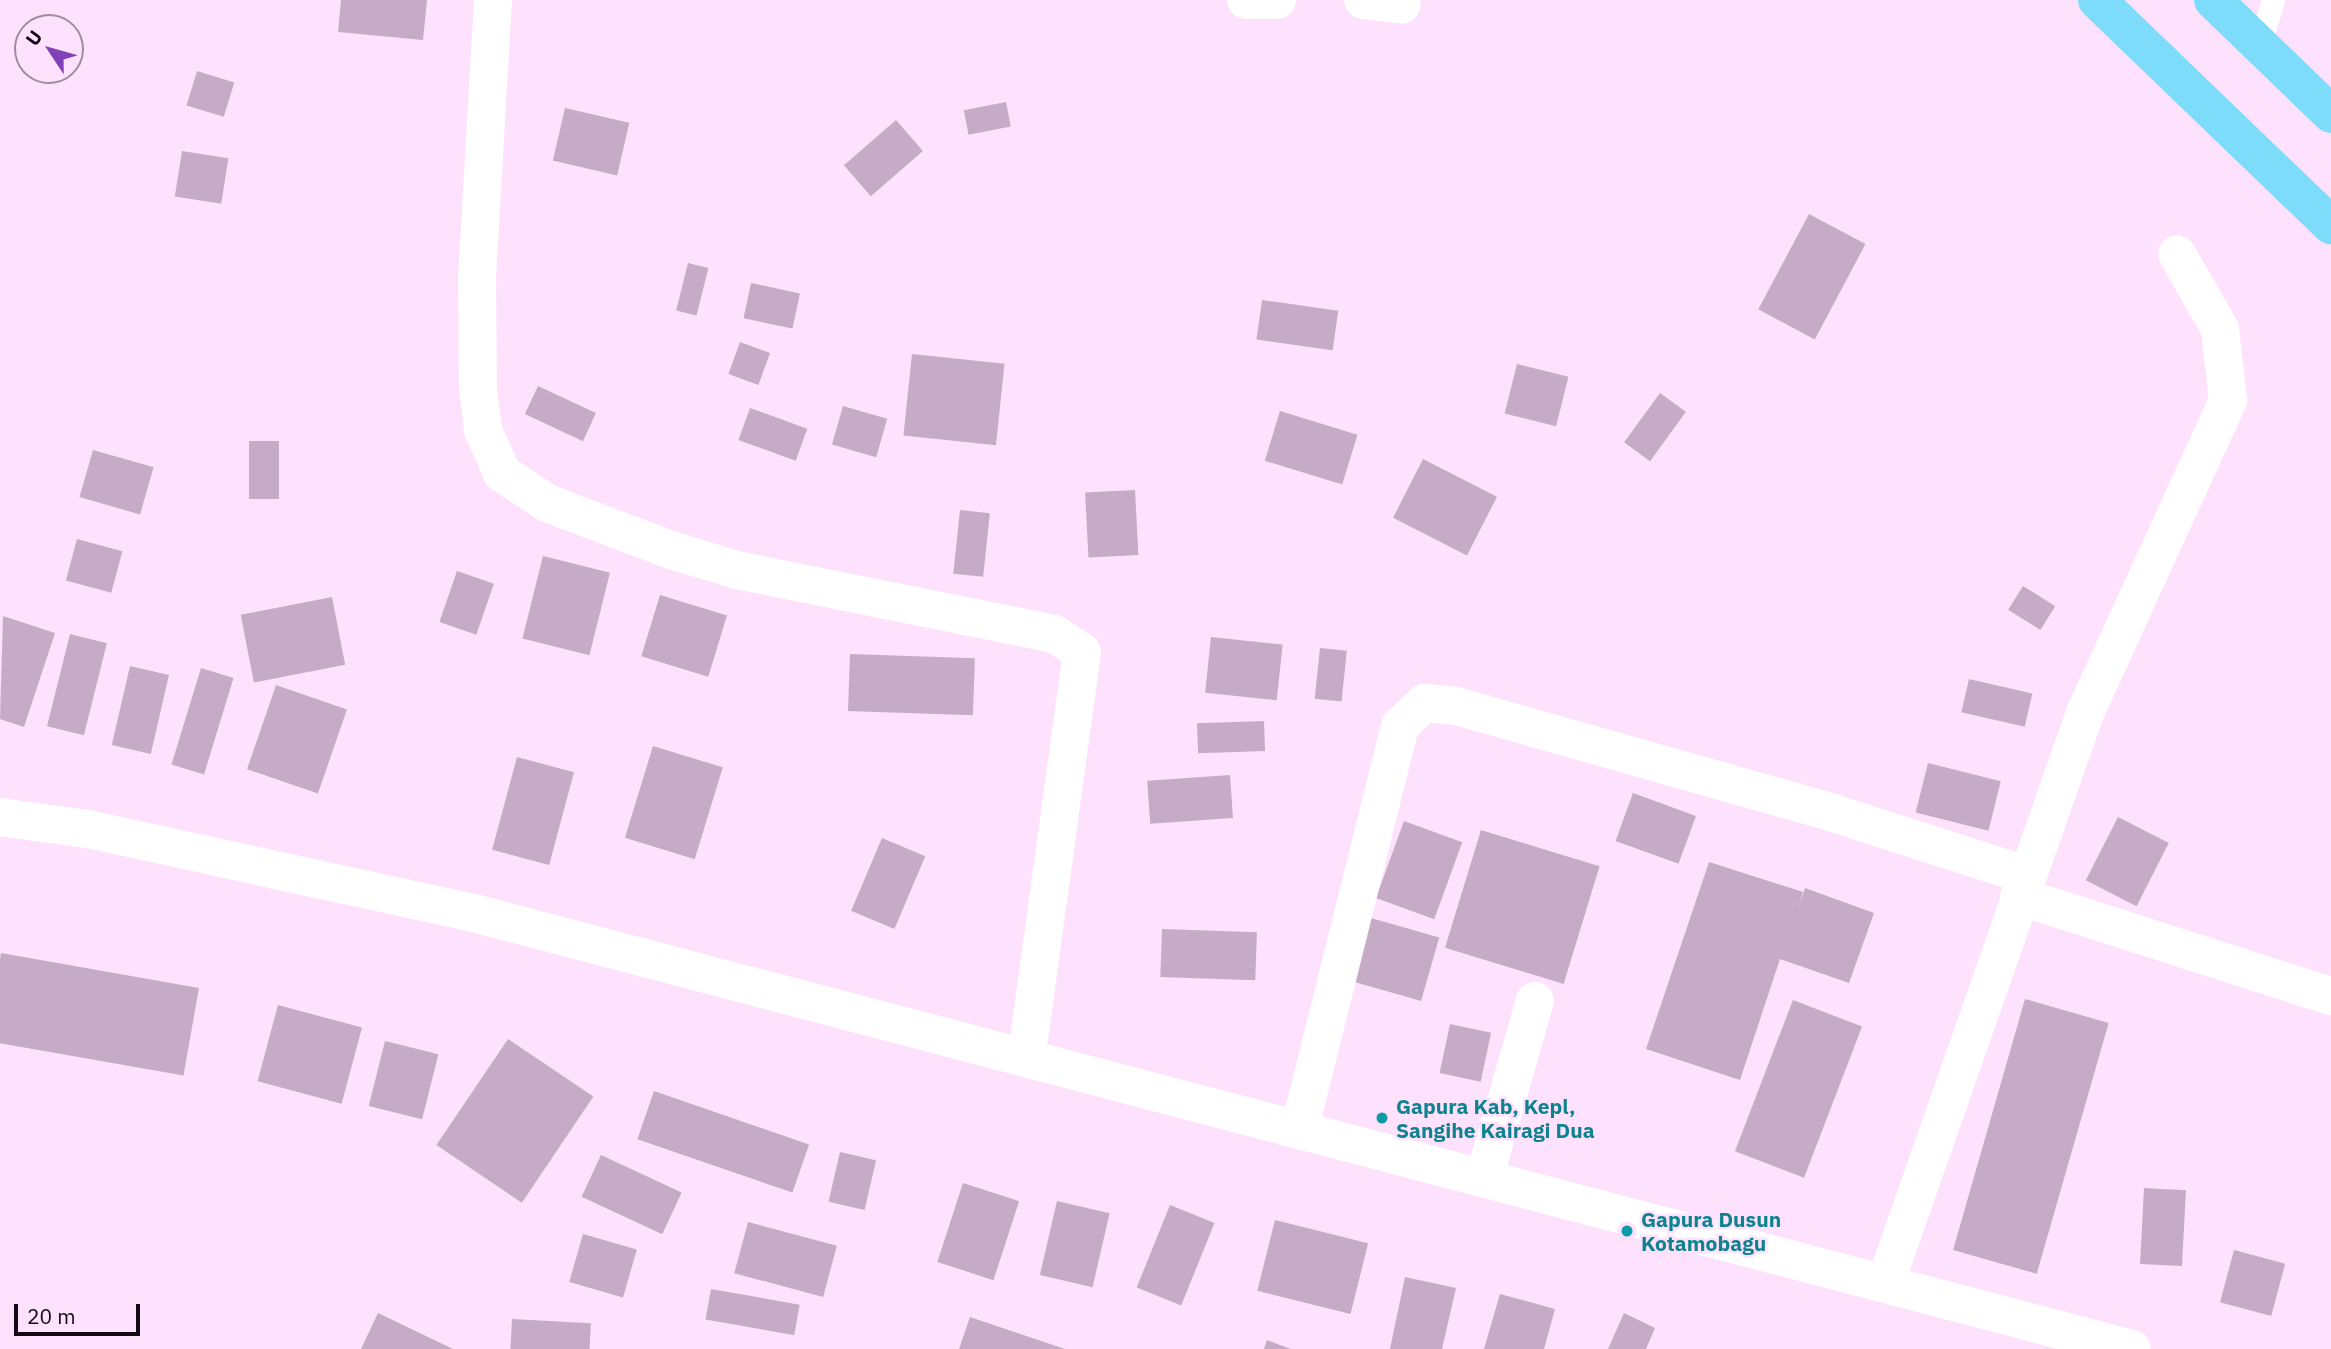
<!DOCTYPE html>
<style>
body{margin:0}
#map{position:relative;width:2331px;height:1349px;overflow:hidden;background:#fee1fd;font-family:"IBM Plex Sans",sans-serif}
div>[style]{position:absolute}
.building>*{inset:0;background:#c6abc6;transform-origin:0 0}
.service>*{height:23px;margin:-11.5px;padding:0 11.5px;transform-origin:11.5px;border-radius:11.5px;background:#fff}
.minor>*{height:38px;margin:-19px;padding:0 19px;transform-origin:19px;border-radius:19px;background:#fff}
.trunk>*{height:38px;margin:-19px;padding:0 19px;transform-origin:19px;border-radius:19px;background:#7cdcfa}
.dots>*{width:19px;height:19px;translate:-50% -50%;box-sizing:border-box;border:4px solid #fee1fd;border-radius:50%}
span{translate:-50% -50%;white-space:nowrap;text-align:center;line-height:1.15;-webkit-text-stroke:5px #fee1fd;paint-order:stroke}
.culture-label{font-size:21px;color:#0d838f;font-weight:700}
.left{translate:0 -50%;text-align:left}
.north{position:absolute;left:14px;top:14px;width:70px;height:70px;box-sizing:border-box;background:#fee1fd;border:2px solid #a08b9f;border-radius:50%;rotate:306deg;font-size:19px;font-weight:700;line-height:28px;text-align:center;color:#130a13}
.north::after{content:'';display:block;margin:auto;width:24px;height:32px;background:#8241b6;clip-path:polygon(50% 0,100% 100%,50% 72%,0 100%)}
.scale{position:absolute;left:14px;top:1304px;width:126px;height:32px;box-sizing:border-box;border:4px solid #130a13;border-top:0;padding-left:9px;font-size:21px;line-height:24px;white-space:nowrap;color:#130a13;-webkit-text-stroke:5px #fee1fd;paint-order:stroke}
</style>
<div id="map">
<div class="building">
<i style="clip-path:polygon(341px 0,427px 0,423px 40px,338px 32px)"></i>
<i style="left:197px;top:71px;width:39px;height:36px;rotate:17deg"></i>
<i style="left:1006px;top:102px;width:25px;height:43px;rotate:79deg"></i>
<i style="left:565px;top:108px;width:66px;height:54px;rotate:13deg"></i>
<i style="left:896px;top:120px;width:41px;height:69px;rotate:49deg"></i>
<i style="left:182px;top:151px;width:47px;height:46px;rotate:9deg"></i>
<i style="left:1809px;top:214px;width:64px;height:108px;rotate:28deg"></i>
<i style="left:688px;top:263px;width:21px;height:49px;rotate:14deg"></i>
<i style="left:751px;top:283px;width:50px;height:36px;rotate:12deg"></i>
<i style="left:1262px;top:300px;width:77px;height:40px;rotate:8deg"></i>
<i style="left:740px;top:342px;width:32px;height:34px;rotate:20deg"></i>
<i style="left:912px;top:354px;width:93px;height:82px;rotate:6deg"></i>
<i style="left:1517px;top:364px;width:53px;height:51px;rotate:14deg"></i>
<i style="left:538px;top:386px;width:64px;height:31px;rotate:25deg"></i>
<i style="left:1660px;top:393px;width:32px;height:61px;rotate:36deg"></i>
<i style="left:843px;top:406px;width:46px;height:40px;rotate:16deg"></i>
<i style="left:750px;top:408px;width:61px;height:34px;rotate:20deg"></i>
<i style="left:1280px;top:411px;width:81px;height:52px;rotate:17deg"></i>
<i style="left:249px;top:441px;width:30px;height:58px"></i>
<i style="left:93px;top:450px;width:63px;height:49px;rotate:16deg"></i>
<i style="left:1423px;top:459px;width:83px;height:66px;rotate:27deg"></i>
<i style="left:1135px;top:490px;width:65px;height:50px;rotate:87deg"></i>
<i style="left:960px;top:510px;width:30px;height:64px;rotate:6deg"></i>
<i style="left:77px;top:539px;width:47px;height:43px;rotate:15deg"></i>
<i style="left:543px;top:556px;width:69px;height:85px;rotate:14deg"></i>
<i style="left:457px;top:571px;width:39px;height:54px;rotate:19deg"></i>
<i style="left:2023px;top:586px;width:38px;height:28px;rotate:32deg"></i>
<i style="left:660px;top:595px;width:70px;height:64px;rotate:17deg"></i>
<i style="left:332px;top:597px;width:69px;height:93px;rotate:79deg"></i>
<i style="clip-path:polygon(3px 616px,55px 633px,24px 727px,0 719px)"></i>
<i style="left:70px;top:634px;width:38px;height:95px;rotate:14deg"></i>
<i style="left:1211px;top:637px;width:72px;height:56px;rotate:6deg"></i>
<i style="left:1320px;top:648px;width:27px;height:51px;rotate:6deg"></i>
<i style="left:850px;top:654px;width:125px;height:57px;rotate:2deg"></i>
<i style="left:130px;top:666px;width:40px;height:81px;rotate:13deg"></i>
<i style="left:201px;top:668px;width:34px;height:101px;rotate:17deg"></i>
<i style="left:1969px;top:679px;width:65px;height:34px;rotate:13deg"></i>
<i style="left:276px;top:685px;width:75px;height:89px;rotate:19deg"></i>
<i style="left:1264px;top:721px;width:30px;height:67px;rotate:88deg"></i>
<i style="left:653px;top:746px;width:73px;height:96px;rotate:17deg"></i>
<i style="left:517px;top:757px;width:59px;height:96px;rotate:15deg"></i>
<i style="left:1928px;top:763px;width:75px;height:51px;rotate:14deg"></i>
<i style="left:1230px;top:775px;width:43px;height:83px;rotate:86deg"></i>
<i style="left:1633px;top:793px;width:67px;height:51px;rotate:20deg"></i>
<i style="left:2118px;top:817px;width:57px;height:71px;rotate:27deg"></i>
<i style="left:1404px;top:821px;width:62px;height:82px;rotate:20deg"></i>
<i style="left:1481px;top:830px;width:124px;height:123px;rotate:17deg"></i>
<i style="left:882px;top:838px;width:47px;height:79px;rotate:23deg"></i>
<i style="clip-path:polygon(1709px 862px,1803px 892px,1798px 909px,1805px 888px,1874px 913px,1849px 983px,1780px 959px,1740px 1080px,1646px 1049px)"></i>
<i style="left:1371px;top:918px;width:71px;height:66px;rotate:16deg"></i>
<i style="left:1162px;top:929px;width:95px;height:48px;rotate:2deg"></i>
<i style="left:1px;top:953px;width:201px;height:89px;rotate:10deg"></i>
<i style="left:2025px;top:999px;width:87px;height:261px;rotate:16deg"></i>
<i style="left:1793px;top:1000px;width:74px;height:162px;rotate:21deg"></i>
<i style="left:278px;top:1005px;width:87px;height:79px;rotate:15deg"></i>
<i style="left:1450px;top:1024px;width:42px;height:50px;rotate:12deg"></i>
<i style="left:508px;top:1039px;width:103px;height:128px;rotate:34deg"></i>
<i style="left:385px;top:1041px;width:55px;height:67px;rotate:14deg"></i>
<i style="left:654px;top:1091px;width:164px;height:51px;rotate:19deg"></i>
<i style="left:840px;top:1152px;width:37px;height:51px;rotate:13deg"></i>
<i style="left:601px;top:1155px;width:89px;height:46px;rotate:25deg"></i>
<i style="left:963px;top:1183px;width:59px;height:83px;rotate:18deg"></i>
<i style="left:2144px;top:1188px;width:42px;height:76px;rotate:3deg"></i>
<i style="left:1057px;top:1201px;width:54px;height:76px;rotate:13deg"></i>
<i style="left:1170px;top:1205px;width:48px;height:89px;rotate:22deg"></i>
<i style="left:1275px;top:1220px;width:96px;height:73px;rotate:14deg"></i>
<i style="left:748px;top:1222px;width:92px;height:53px;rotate:15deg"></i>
<i style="left:583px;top:1234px;width:56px;height:50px;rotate:16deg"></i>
<i style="left:2234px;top:1250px;width:53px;height:54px;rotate:15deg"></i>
<i style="clip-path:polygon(1405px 1277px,1456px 1288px,1442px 1349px,1390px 1349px)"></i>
<i style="left:711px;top:1289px;width:90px;height:31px;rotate:10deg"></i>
<i style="clip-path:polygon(1500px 1294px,1555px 1309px,1544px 1349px,1484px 1349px)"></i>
<i style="clip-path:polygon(378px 1313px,453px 1349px,361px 1349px)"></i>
<i style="clip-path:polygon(1624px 1313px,1655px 1328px,1646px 1349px,1608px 1349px)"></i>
<i style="clip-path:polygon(970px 1317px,1065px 1349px,959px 1349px)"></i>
<i style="left:512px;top:1319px;width:79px;height:30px;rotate:3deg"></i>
<i style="clip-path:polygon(1267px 1340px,1291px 1349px,1264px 1349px)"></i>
</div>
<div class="service">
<i style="left:2261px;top:41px;width:43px;rotate:-73.7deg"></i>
</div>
<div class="minor">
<i style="left:493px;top:0;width:275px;rotate:93.3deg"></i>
<i style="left:477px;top:275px;width:113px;rotate:89.5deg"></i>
<i style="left:478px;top:388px;width:42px;rotate:83.2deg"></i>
<i style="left:483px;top:430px;width:47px;rotate:66.2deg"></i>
<i style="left:502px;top:473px;width:54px;rotate:33.7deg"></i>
<i style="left:547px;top:503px;width:133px;rotate:20.8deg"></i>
<i style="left:671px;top:550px;width:69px;rotate:16.9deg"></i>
<i style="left:737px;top:570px;width:324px;rotate:11.4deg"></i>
<i style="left:1055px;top:634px;width:32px;rotate:34deg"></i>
<i style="left:1082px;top:652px;width:407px;rotate:97.8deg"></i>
<i style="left:1246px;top:0;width:31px"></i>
<i style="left:1363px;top:0;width:39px;rotate:7deg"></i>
<i style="left:0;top:817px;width:89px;rotate:7.8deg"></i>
<i style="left:88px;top:829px;width:391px;rotate:12.3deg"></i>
<i style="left:470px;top:912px;width:1718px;rotate:14.73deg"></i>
<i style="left:2019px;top:896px;width:328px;rotate:17.8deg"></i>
<i style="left:1300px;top:1127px;width:413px;rotate:-76deg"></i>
<i style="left:1400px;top:726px;width:33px;rotate:-44deg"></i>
<i style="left:1424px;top:703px;width:32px;rotate:5deg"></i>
<i style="left:1456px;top:706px;width:392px;rotate:15.8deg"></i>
<i style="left:1833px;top:813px;width:203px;rotate:17.8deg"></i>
<i style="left:1485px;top:1175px;width:181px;rotate:-74deg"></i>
<i style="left:1886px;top:1281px;width:602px;rotate:-70.69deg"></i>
<i style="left:2085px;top:713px;width:344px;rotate:-65.4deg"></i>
<i style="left:2228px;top:400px;width:71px;rotate:-96.4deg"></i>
<i style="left:2220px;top:329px;width:86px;rotate:-119.8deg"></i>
</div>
<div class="trunk">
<i style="left:2097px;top:0;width:325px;rotate:43.9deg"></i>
<i style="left:2213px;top:0;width:164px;rotate:44deg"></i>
</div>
<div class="dots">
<i style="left:1382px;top:1118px;background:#0f9aa8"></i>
<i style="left:1627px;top:1231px;background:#0f9aa8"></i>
</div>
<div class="culture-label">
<span class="left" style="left:1396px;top:1118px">Gapura Kab, Kepl,<br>Sangihe Kairagi Dua</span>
<span class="left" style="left:1641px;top:1231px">Gapura Dusun<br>Kotamobagu</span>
</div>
<div class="north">U</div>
<div class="scale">20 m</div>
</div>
